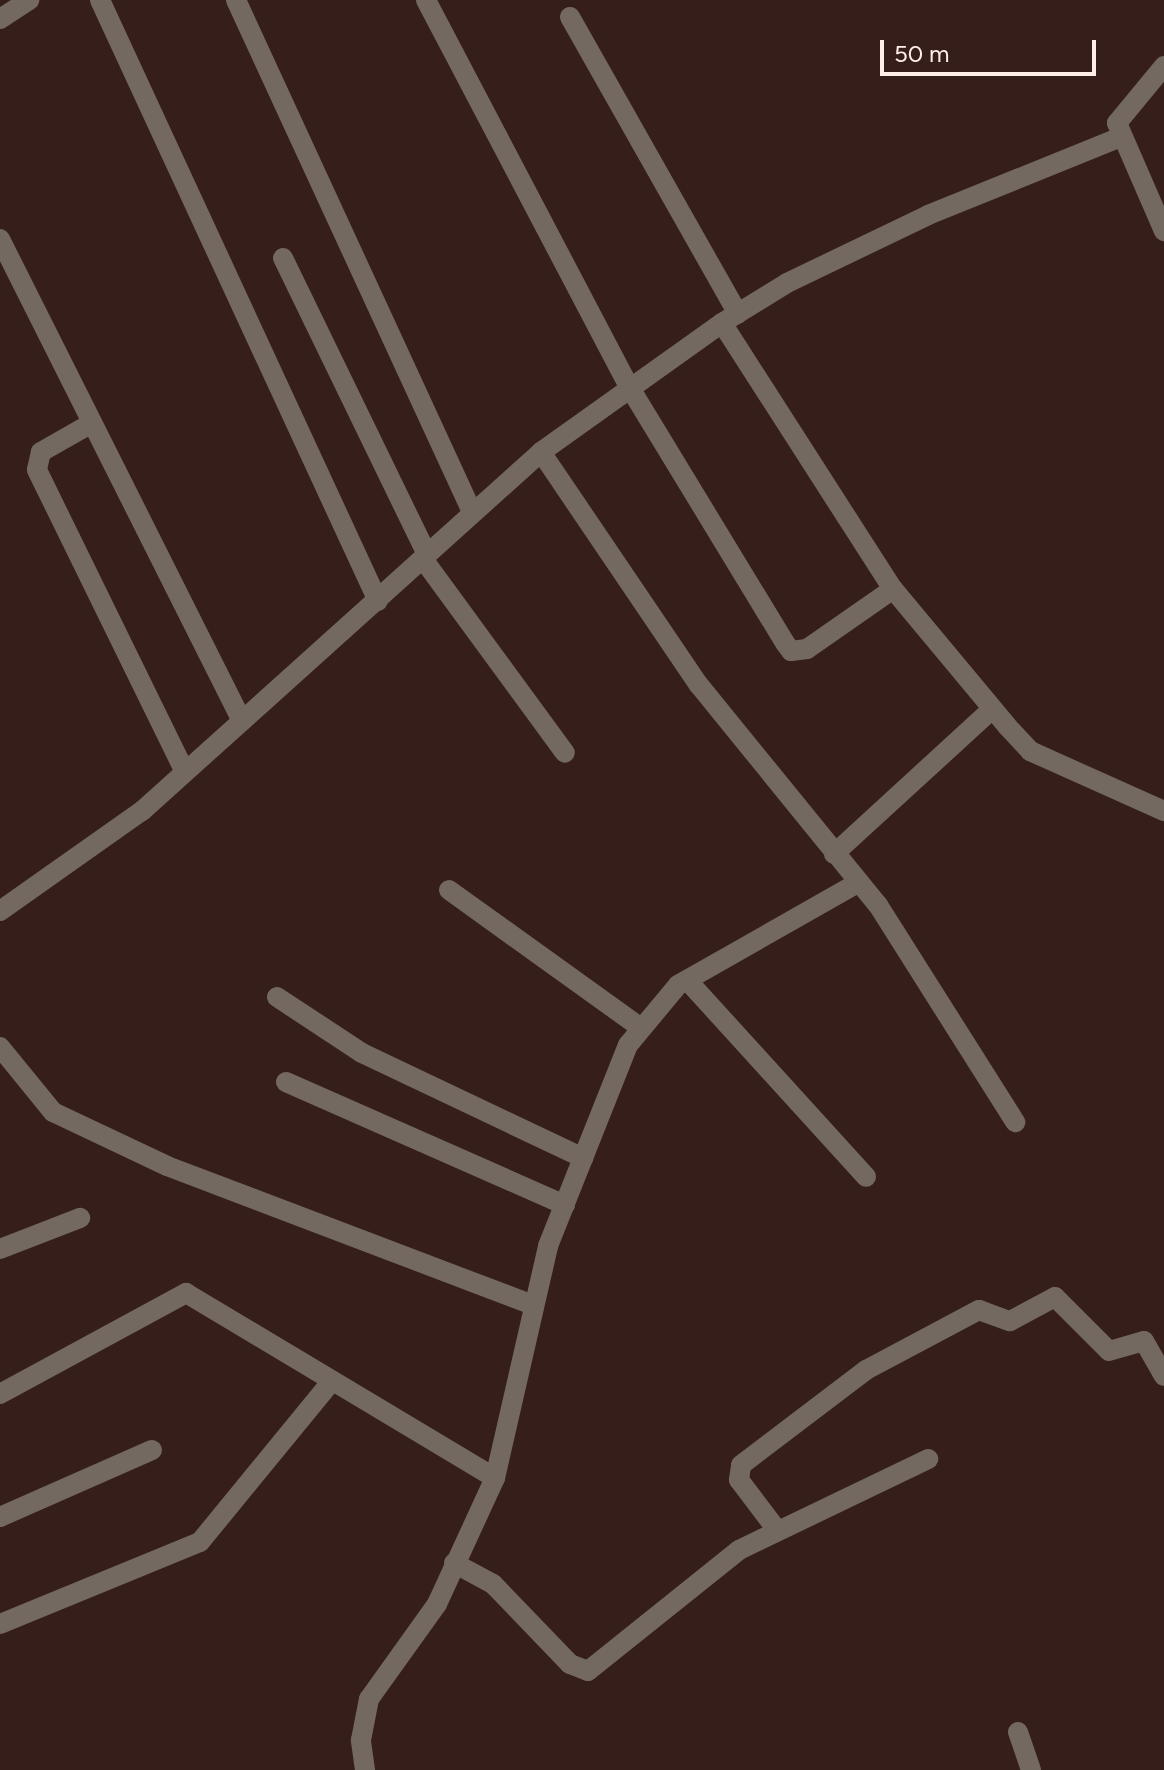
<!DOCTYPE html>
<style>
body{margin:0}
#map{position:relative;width:1164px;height:1770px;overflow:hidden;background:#361f1a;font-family:Figtree,sans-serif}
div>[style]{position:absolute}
.minor>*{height:20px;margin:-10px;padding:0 10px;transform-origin:10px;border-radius:10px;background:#736961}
span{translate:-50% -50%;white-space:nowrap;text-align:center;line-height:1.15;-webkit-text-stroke:6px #361f1a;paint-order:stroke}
.scale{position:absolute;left:880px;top:40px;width:216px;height:36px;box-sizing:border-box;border:4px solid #ffeeea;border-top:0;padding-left:10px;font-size:24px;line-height:28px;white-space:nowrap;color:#ffeeea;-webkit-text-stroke:6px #361f1a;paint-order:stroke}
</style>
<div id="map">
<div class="minor">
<i style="left:100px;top:0;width:662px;rotate:65.18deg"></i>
<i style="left:236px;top:0;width:564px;rotate:65.25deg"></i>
<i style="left:426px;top:0;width:438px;rotate:62.3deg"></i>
<i style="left:630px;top:388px;width:298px;rotate:58.7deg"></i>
<i style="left:785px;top:643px;width:10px;rotate:53deg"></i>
<i style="left:791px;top:651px;width:16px;rotate:-7deg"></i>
<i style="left:807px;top:649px;width:105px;rotate:-34.9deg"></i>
<i style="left:570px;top:17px;width:341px;rotate:60.5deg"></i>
<i style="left:0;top:19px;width:35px;rotate:-33deg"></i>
<i style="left:1164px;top:66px;width:74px;rotate:129.5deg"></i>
<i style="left:1117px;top:123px;width:118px;rotate:66.5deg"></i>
<i style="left:0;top:239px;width:539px;rotate:63.34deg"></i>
<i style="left:283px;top:258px;width:329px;rotate:64.1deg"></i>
<i style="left:722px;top:323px;width:316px;rotate:57.3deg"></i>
<i style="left:893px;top:589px;width:178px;rotate:50.2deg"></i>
<i style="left:1007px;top:726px;width:34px;rotate:47deg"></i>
<i style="left:1030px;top:751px;width:147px;rotate:24.1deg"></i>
<i style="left:92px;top:423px;width:59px;rotate:150.4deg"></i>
<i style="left:41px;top:452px;width:18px;rotate:103deg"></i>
<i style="left:37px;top:470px;width:336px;rotate:63.9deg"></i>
<i style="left:541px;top:452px;width:282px;rotate:55.9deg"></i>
<i style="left:699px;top:685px;width:284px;rotate:50.9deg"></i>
<i style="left:878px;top:905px;width:257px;rotate:57.7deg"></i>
<i style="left:423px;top:559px;width:240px;rotate:53.8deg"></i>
<i style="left:834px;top:854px;width:214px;rotate:-42.5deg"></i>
<i style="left:449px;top:890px;width:235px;rotate:35.7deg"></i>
<i style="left:0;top:911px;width:174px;rotate:-35.2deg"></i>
<i style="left:142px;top:811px;width:537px;rotate:-41.98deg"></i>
<i style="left:541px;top:452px;width:222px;rotate:-35.5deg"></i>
<i style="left:722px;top:323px;width:76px;rotate:-31.6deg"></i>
<i style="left:787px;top:283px;width:157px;rotate:-25.7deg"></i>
<i style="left:928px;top:215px;width:206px;rotate:-22deg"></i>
<i style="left:687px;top:980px;width:266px;rotate:47.7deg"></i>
<i style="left:277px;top:997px;width:102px;rotate:33.4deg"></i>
<i style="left:362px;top:1053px;width:245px;rotate:25.4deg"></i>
<i style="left:0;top:1047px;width:84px;rotate:50.8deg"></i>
<i style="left:53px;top:1112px;width:126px;rotate:25.3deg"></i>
<i style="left:167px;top:1166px;width:392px;rotate:20.8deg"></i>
<i style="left:286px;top:1082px;width:305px;rotate:23.8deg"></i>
<i style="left:0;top:1249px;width:86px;rotate:-21.2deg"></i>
<i style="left:0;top:1394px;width:212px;rotate:-28.5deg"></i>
<i style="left:186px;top:1293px;width:360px;rotate:30.9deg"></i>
<i style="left:0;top:1517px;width:166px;rotate:-23.8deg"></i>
<i style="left:777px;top:1530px;width:63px;rotate:-127.2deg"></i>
<i style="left:739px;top:1480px;width:15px;rotate:-82deg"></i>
<i style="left:741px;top:1465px;width:157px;rotate:-37.2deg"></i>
<i style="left:866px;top:1370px;width:128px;rotate:-28deg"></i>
<i style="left:979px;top:1310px;width:33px;rotate:20deg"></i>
<i style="left:1010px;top:1321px;width:51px;rotate:-28.1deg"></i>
<i style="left:1055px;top:1297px;width:76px;rotate:45deg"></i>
<i style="left:1109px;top:1351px;width:36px;rotate:-16deg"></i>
<i style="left:1144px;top:1341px;width:40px;rotate:60.3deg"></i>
<i style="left:454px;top:1563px;width:44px;rotate:28.3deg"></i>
<i style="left:493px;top:1584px;width:111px;rotate:46.1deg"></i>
<i style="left:570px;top:1664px;width:19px;rotate:21deg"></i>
<i style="left:588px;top:1671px;width:193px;rotate:-38.7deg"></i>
<i style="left:739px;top:1550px;width:210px;rotate:-25.7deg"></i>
<i style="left:0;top:1624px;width:216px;rotate:-22.3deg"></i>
<i style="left:200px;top:1542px;width:207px;rotate:-50.7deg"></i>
<i style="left:1018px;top:1732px;width:40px;rotate:71.1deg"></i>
<i style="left:365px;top:1770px;width:30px;rotate:-98deg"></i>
<i style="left:361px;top:1740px;width:42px;rotate:-79deg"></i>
<i style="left:369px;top:1699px;width:117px;rotate:-54.4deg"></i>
<i style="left:437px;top:1604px;width:139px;rotate:-65.3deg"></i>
<i style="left:495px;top:1478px;width:238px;rotate:-77.1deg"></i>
<i style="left:548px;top:1246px;width:216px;rotate:-68.3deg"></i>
<i style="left:628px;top:1045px;width:78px;rotate:-50.2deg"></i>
<i style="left:678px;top:985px;width:208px;rotate:-29.6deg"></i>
</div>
<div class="scale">50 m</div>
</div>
